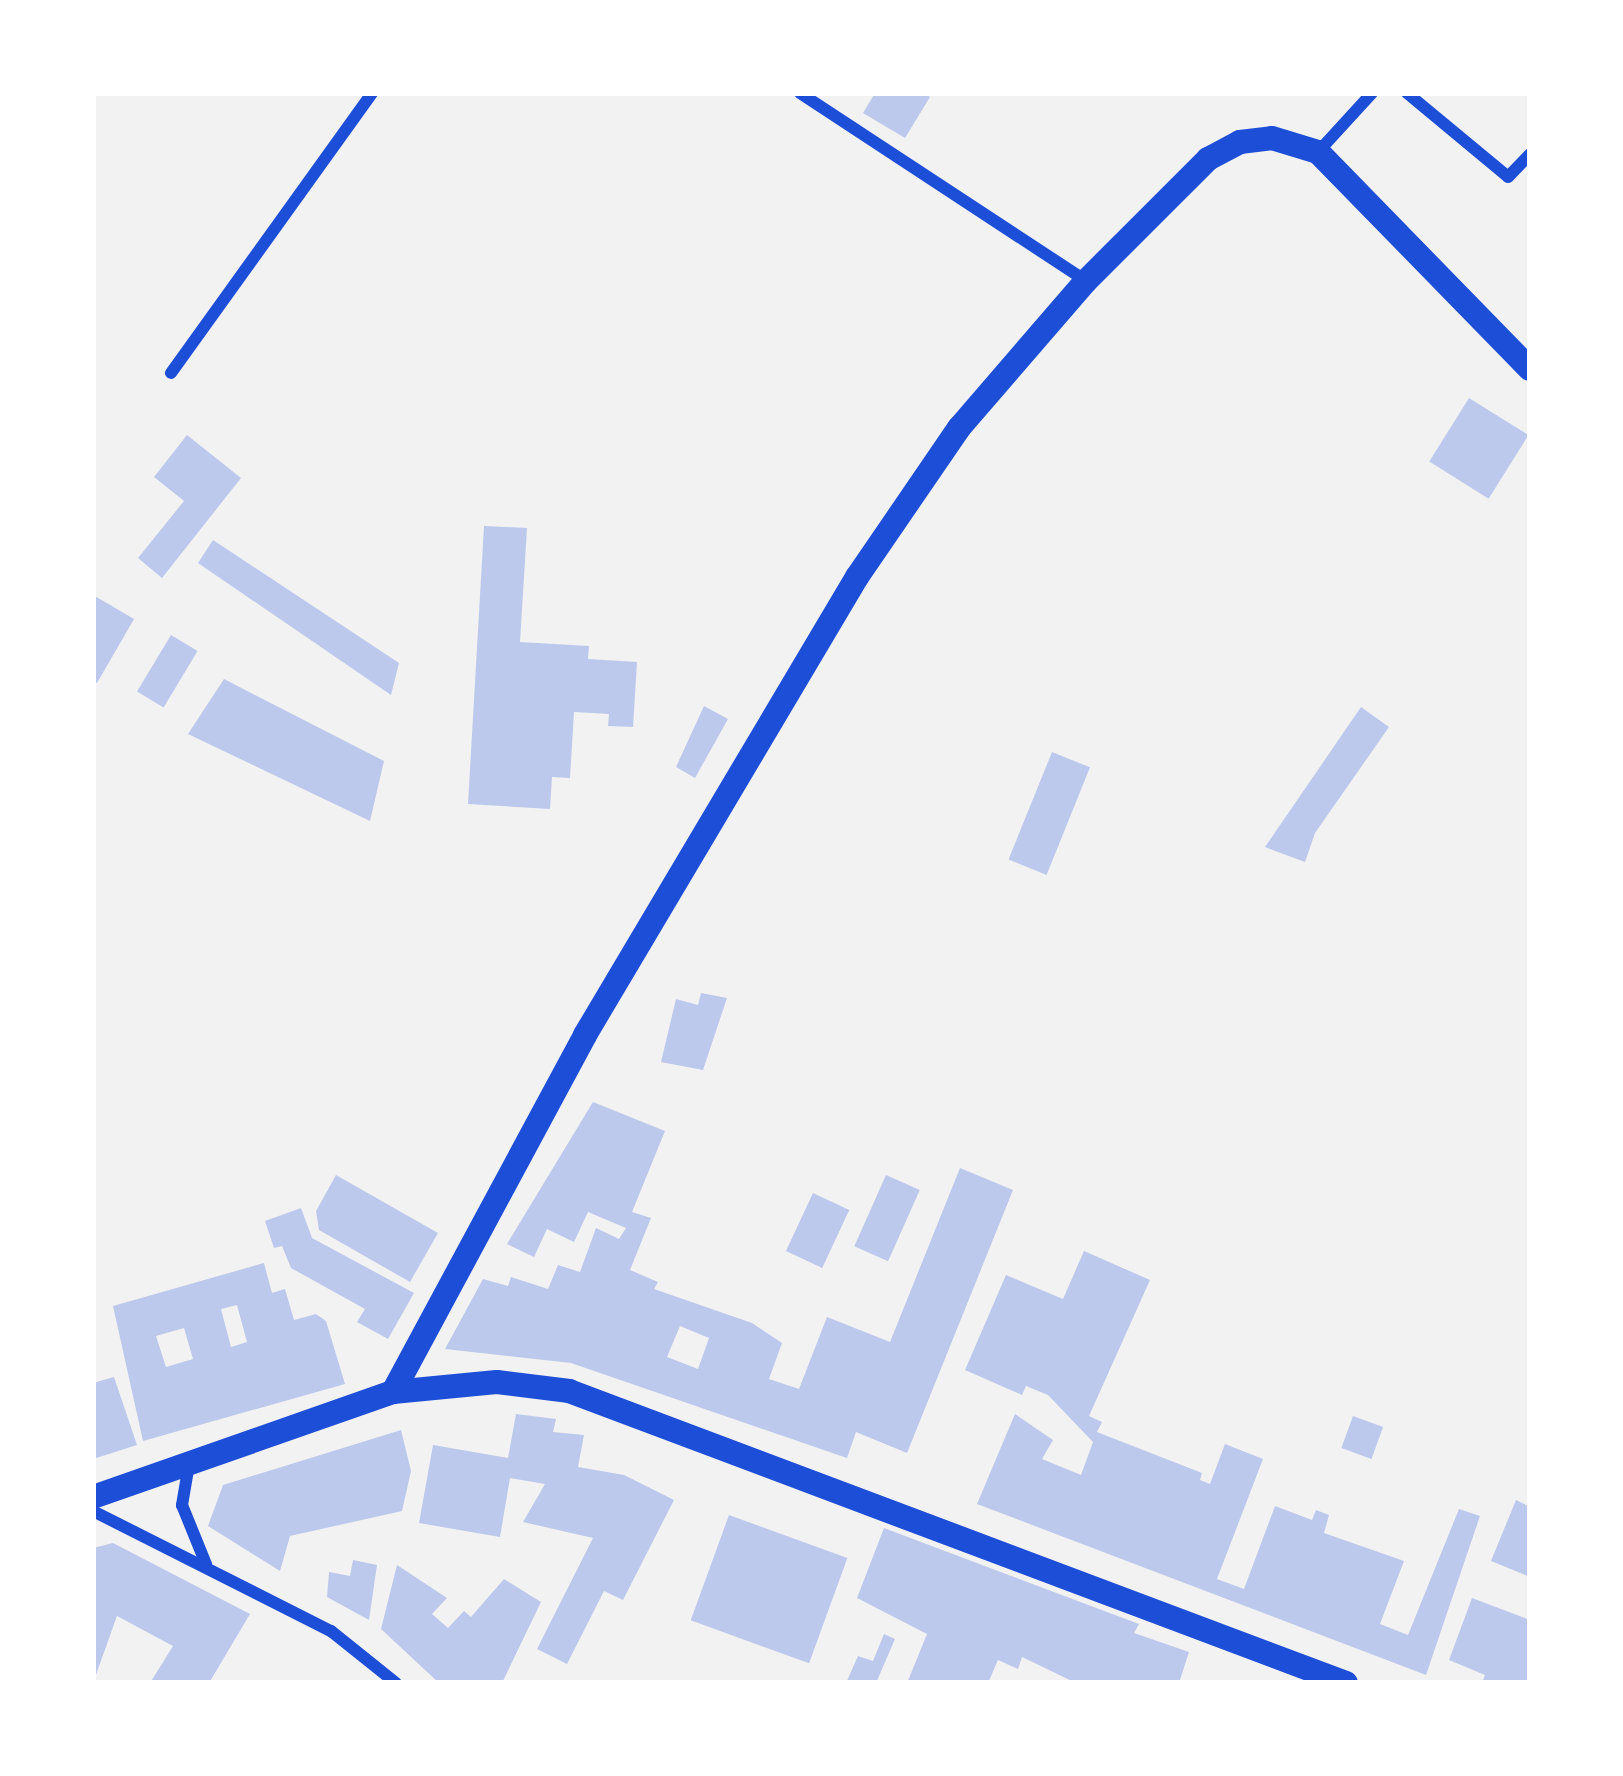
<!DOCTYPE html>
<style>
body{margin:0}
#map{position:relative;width:1623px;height:1776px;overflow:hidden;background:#f2f2f2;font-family:Arial,sans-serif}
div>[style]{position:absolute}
.building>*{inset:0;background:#bdc9ec;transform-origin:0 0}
.minor>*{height:12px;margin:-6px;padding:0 6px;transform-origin:6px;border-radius:6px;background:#1d4ed8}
.secondary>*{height:24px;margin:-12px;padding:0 12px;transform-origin:12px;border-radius:12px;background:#1d4ed8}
span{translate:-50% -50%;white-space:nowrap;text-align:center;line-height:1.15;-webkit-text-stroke:12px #fff;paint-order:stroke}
.frame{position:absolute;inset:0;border:96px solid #fff;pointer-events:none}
</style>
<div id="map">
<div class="building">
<i style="clip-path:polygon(875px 93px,923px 93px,930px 97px,905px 138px,863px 113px)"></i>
<i style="left:1469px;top:398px;width:70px;height:75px;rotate:32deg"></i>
<i style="clip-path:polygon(187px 435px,241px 478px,162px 578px,138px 558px,184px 501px,154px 477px)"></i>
<i style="clip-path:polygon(484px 526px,527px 528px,520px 642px,589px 646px,588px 659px,637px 662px,633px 727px,608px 726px,609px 714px,574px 712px,570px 778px,552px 777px,550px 809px,468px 804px)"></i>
<i style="clip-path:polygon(213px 540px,399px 663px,391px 695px,198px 563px)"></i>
<i style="clip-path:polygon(93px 595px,134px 619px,97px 683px,93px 681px)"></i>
<i style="left:171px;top:635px;width:31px;height:66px;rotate:31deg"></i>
<i style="clip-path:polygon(224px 679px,384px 761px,370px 821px,188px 734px)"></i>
<i style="clip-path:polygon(704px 706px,728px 719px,695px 778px,676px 767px)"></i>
<i style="clip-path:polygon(1361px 707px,1389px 727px,1315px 833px,1305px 862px,1265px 847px)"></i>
<i style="left:1052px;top:752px;width:41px;height:116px;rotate:22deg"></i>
<i style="clip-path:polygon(701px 993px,727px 998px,703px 1070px,661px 1062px,676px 999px,698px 1005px)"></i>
<i style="clip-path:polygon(evenodd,593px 1102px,665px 1131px,632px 1212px,651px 1218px,630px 1270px,658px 1282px,654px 1289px,752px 1323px,782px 1343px,769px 1379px,799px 1389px,827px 1317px,890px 1342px,960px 1168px,1013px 1190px,907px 1453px,856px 1432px,847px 1458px,571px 1363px,445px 1349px,483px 1279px,508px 1286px,511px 1277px,548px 1289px,558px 1265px,580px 1272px,596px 1228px,619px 1239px,626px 1228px,588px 1212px,574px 1242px,547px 1229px,534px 1257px,507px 1244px,593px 1102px,680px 1326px,709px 1338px,698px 1369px,667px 1357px,680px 1326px)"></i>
<i style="clip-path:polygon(336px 1175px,438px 1233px,410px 1282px,319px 1230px,316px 1211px)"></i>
<i style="left:886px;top:1175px;width:37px;height:78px;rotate:24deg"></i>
<i style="left:813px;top:1193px;width:40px;height:64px;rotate:25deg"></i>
<i style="clip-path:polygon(301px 1208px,312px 1238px,414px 1293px,388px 1339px,357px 1322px,365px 1309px,291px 1268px,282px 1246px,274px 1248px,265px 1221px)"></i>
<i style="clip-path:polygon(1084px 1251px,1150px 1280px,1089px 1416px,1102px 1422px,1097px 1432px,1202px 1473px,1200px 1480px,1210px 1484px,1225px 1444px,1263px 1459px,1217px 1579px,1244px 1589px,1275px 1506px,1312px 1520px,1316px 1510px,1329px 1515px,1324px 1533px,1404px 1561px,1380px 1624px,1408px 1635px,1459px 1509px,1480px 1516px,1426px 1675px,977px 1504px,1015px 1414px,1053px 1440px,1042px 1459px,1081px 1475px,1093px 1442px,1048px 1395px,1026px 1386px,1022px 1395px,965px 1370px,1006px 1275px,1063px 1299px)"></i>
<i style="clip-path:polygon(evenodd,264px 1263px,272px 1293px,285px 1289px,294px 1320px,316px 1314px,326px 1321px,345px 1384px,143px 1441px,113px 1306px,264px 1263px,237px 1305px,247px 1342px,231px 1347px,221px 1309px,237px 1305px,264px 1263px,184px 1328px,193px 1359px,166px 1367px,156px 1336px,184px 1328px)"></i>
<i style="clip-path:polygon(114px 1377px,137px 1445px,93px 1459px,93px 1383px)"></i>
<i style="clip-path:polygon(516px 1414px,556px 1419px,553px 1432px,584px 1435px,578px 1467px,624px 1475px,674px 1500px,623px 1600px,604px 1591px,567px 1664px,537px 1649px,593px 1538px,523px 1522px,545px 1484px,510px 1478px,500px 1537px,419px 1523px,433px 1445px,508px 1458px)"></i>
<i style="left:1353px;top:1416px;width:32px;height:34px;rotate:20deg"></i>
<i style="clip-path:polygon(401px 1430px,411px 1471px,402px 1511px,290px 1536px,280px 1571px,208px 1526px,223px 1485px)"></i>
<i style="clip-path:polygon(1516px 1500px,1530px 1507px,1530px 1577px,1491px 1561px)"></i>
<i style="left:729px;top:1515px;width:126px;height:112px;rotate:20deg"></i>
<i style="clip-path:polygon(884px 1528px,1139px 1624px,1134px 1633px,1189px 1652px,1179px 1683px,1076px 1683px,1022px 1657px,1018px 1669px,998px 1660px,988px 1683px,907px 1683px,927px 1634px,857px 1598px)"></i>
<i style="clip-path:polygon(113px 1543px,250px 1614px,209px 1683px,150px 1683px,173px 1646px,117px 1616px,93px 1683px,93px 1548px)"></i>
<i style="clip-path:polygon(353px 1560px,377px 1565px,369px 1620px,327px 1597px,329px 1572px,350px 1576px)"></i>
<i style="clip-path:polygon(397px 1565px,447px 1598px,432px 1614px,448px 1628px,464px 1611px,471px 1617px,504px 1579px,541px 1602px,502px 1683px,439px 1683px,381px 1629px)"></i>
<i style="clip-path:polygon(1472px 1598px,1530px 1620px,1530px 1683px,1482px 1683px,1485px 1675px,1449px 1660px)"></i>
<i style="clip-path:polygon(884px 1634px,895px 1639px,876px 1683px,846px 1683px,858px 1656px,873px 1661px)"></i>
</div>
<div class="minor">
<i style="left:800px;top:93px;width:342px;rotate:33.3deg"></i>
<i style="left:1407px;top:93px;width:131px;rotate:39.7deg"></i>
<i style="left:1508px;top:177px;width:32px;rotate:-46deg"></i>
<i style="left:1318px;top:152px;width:80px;rotate:-47.5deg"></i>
<i style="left:171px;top:373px;width:345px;rotate:-54.3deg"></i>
<i style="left:189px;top:1464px;width:42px;rotate:99.7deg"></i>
<i style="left:182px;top:1505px;width:64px;rotate:67.9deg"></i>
<i style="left:93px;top:1511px;width:267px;rotate:26.8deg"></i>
<i style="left:331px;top:1631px;width:83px;rotate:38.7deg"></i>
</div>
<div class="secondary">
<i style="left:393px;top:1392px;width:405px;rotate:-61.7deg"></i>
<i style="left:585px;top:1035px;width:533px;rotate:-59.29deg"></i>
<i style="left:857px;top:577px;width:181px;rotate:-55.6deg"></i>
<i style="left:959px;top:428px;width:194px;rotate:-49.2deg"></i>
<i style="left:1086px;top:281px;width:173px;rotate:-45deg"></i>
<i style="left:1208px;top:159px;width:36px;rotate:-28deg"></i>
<i style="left:1240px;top:142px;width:32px;rotate:-7deg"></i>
<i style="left:1272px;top:138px;width:48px;rotate:16.9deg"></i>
<i style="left:1318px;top:152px;width:303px;rotate:45.7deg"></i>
<i style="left:93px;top:1497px;width:318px;rotate:-19.3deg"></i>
<i style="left:393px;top:1392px;width:104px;rotate:-5.5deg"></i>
<i style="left:497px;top:1382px;width:73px;rotate:7.1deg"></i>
<i style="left:569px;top:1391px;width:830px;rotate:20.6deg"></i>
</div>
<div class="frame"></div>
</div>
